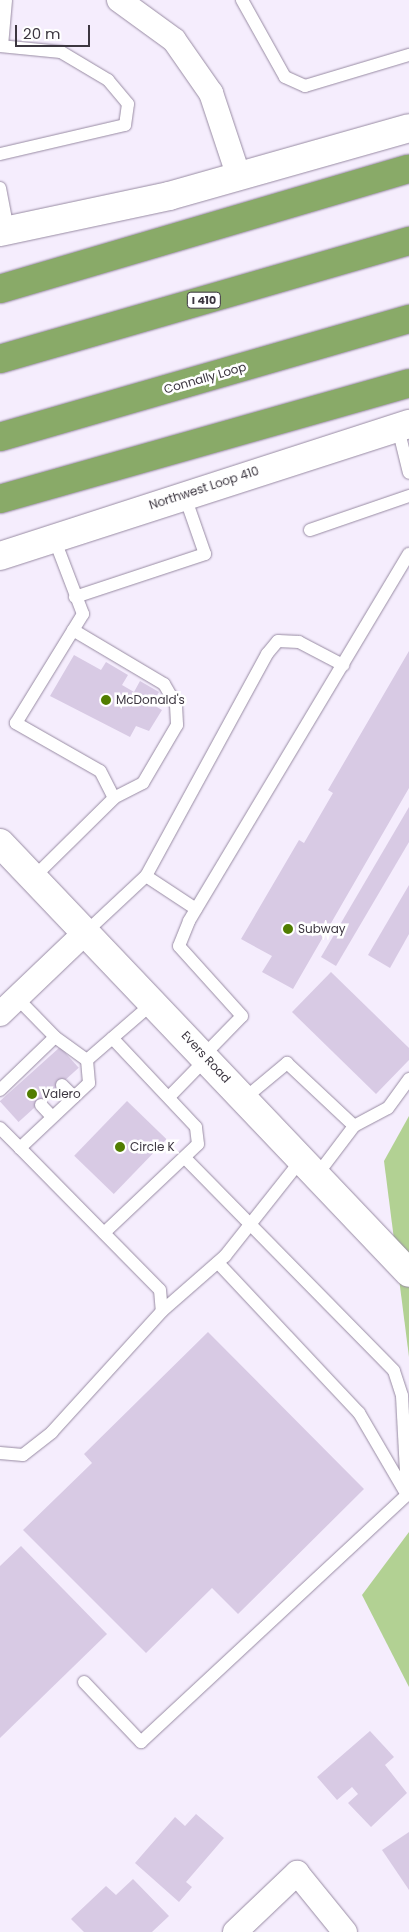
<!DOCTYPE html>
<style>
body{margin:0}
#map{position:relative;width:409px;height:1932px;overflow:hidden;background:#f5edfd;font-family:Poppins,sans-serif}
div>[style]{position:absolute}
.green>*{inset:0;background:#b2d193}
.building>*{inset:0;background:#d8cae4;transform-origin:0 0}
.roads{filter:drop-shadow(0 0 1px #988ba3) drop-shadow(0 0 1px #988ba3)}
.service>*{height:12px;margin:-6px;padding:0 6px;transform-origin:6px;border-radius:6px;background:#fff}
.minor>*{height:24px;margin:-12px;padding:0 12px;transform-origin:12px;border-radius:12px;background:#fff}
.secondary>*{height:28px;margin:-14px;padding:0 14px;transform-origin:14px;border-radius:14px;background:#fff}
.motorway>*{height:28px;margin:-14px;padding:0 14px;transform-origin:14px;border-radius:14px;background:#89aa68}
.dots>*{width:14px;height:14px;translate:-50% -50%;box-sizing:border-box;border:2px solid #fff;border-radius:50%}
span{translate:-50% -50%;white-space:nowrap;text-align:center;line-height:1.15;-webkit-text-stroke:5px #fff;paint-order:stroke}
.shield-label span{padding:1px 4px;background:#fff;border:1px solid;border-radius:4px;-webkit-text-stroke-width:0}
.shield-label{font-size:11px;color:#3c3640;font-weight:700}
.street-label{font-size:12px;color:#3c3640}
.poi-label{font-size:12px;color:#3c3640}
.left{translate:0 -50%;text-align:left}
.scale{position:absolute;left:15px;top:25px;width:75px;height:22px;box-sizing:border-box;border:2px solid #3c3640;border-top:0;padding-left:6px;font-size:15px;line-height:18px;white-space:nowrap;color:#3c3640;-webkit-text-stroke:4px #fff;paint-order:stroke}
</style>
<div id="map">
<div class="green">
<i style="clip-path:polygon(409px 1116px,409px 1357px,384px 1161px)"></i>
<i style="clip-path:polygon(409px 1532px,409px 1687px,362px 1595px)"></i>
</div>
<div class="building">
<i style="clip-path:polygon(409px 651px,409px 788px,293px 989px,262px 972px,272px 956px,241px 939px,299px 840px,304px 843px,333px 793px,328px 790px)"></i>
<i style="clip-path:polygon(74px 655px,101px 670px,106px 662px,128px 675px,122px 685px,134px 692px,140px 681px,159px 692px,152px 704px,162px 710px,149px 731px,136px 726px,130px 737px,50px 696px)"></i>
<i style="clip-path:polygon(409px 807px,409px 842px,336px 966px,321px 957px)"></i>
<i style="clip-path:polygon(409px 885px,409px 934px,390px 968px,368px 955px)"></i>
<i style="clip-path:polygon(331px 972px,409px 1048px,409px 1060px,376px 1094px,292px 1012px)"></i>
<i style="left:60px;top:1047px;width:28px;height:81px;rotate:48deg"></i>
<i style="left:127px;top:1101px;width:55px;height:76px;rotate:44deg"></i>
<i style="clip-path:polygon(208px 1332px,364px 1489px,238px 1614px,212px 1588px,146px 1653px,23px 1530px,92px 1463px,84px 1454px)"></i>
<i style="clip-path:polygon(21px 1546px,107px 1634px,0 1738px,0 1566px)"></i>
<i style="clip-path:polygon(370px 1731px,394px 1757px,385px 1765px,407px 1793px,371px 1827px,348px 1803px,358px 1794px,352px 1787px,337px 1800px,317px 1777px)"></i>
<i style="clip-path:polygon(196px 1814px,224px 1838px,186px 1882px,192px 1887px,179px 1902px,135px 1863px,175px 1817px,185px 1826px)"></i>
<i style="clip-path:polygon(409px 1832px,409px 1890px,382px 1850px)"></i>
<i style="clip-path:polygon(133px 1879px,169px 1916px,152px 1932px,84px 1932px,71px 1919px,106px 1886px,116px 1895px)"></i>
</div>
<div class="roads">
<div class="service">
<i style="left:242px;top:0;width:88px;rotate:60.8deg"></i>
<i style="left:285px;top:77px;width:22px;rotate:24deg"></i>
<i style="left:305px;top:86px;width:109px;rotate:-16.6deg"></i>
<i style="left:0;top:46px;width:61px;rotate:5.6deg"></i>
<i style="left:61px;top:52px;width:55px;rotate:30.8deg"></i>
<i style="left:108px;top:80px;width:31px;rotate:50deg"></i>
<i style="left:128px;top:104px;width:21px;rotate:98deg"></i>
<i style="left:125px;top:125px;width:128px;rotate:166.9deg"></i>
<i style="left:2px;top:46px;width:46px;rotate:-85deg"></i>
<i style="left:0;top:188px;width:43px;rotate:79.2deg"></i>
<i style="left:398px;top:428px;width:46px;rotate:76.3deg"></i>
<i style="left:310px;top:530px;width:105px;rotate:-19deg"></i>
<i style="left:75px;top:597px;width:137px;rotate:-18.3deg"></i>
<i style="left:205px;top:554px;width:64px;rotate:-109.3deg"></i>
<i style="left:73px;top:630px;width:106px;rotate:30.7deg"></i>
<i style="left:164px;top:684px;width:24px;rotate:60deg"></i>
<i style="left:176px;top:705px;width:20px;rotate:87deg"></i>
<i style="left:177px;top:725px;width:67px;rotate:120.4deg"></i>
<i style="left:143px;top:783px;width:33px;rotate:153deg"></i>
<i style="left:34px;top:877px;width:112px;rotate:-44.6deg"></i>
<i style="left:114px;top:798px;width:30px;rotate:-117deg"></i>
<i style="left:100px;top:771px;width:97px;rotate:-150.3deg"></i>
<i style="left:16px;top:723px;width:128px;rotate:-58.4deg"></i>
<i style="left:83px;top:614px;width:81px;rotate:-110.9deg"></i>
<i style="left:196px;top:909px;width:60px;rotate:-146.6deg"></i>
<i style="left:146px;top:876px;width:253px;rotate:-61.4deg"></i>
<i style="left:267px;top:654px;width:17px;rotate:-50deg"></i>
<i style="left:278px;top:641px;width:21px;rotate:3deg"></i>
<i style="left:299px;top:642px;width:50px;rotate:27.6deg"></i>
<i style="left:87px;top:931px;width:81px;rotate:-43deg"></i>
<i style="left:17px;top:998px;width:54px;rotate:45.7deg"></i>
<i style="left:204px;top:1055px;width:54px;rotate:-45.7deg"></i>
<i style="left:242px;top:1016px;width:94px;rotate:-132deg"></i>
<i style="left:179px;top:946px;width:27px;rotate:-68deg"></i>
<i style="left:189px;top:921px;width:428px;rotate:-59.1deg"></i>
<i style="left:87px;top:1060px;width:89px;rotate:-40.9deg"></i>
<i style="left:62px;top:1085px;width:17px;rotate:45deg"></i>
<i style="left:0;top:1090px;width:76px;rotate:-43.9deg"></i>
<i style="left:55px;top:1037px;width:39px;rotate:36deg"></i>
<i style="left:87px;top:1060px;width:23px;rotate:85deg"></i>
<i style="left:89px;top:1083px;width:95px;rotate:136.7deg"></i>
<i style="left:20px;top:1148px;width:199px;rotate:45.4deg"></i>
<i style="left:160px;top:1290px;width:21px;rotate:85deg"></i>
<i style="left:169px;top:1097px;width:54px;rotate:-45.7deg"></i>
<i style="left:245px;top:1098px;width:55px;rotate:-39.8deg"></i>
<i style="left:287px;top:1063px;width:92px;rotate:43.2deg"></i>
<i style="left:41px;top:1105px;width:16px;rotate:47deg"></i>
<i style="left:0;top:1128px;width:28px;rotate:45deg"></i>
<i style="left:185px;top:1158px;width:298px;rotate:45.5deg"></i>
<i style="left:394px;top:1371px;width:26px;rotate:72deg"></i>
<i style="left:402px;top:1396px;width:97px;rotate:87deg"></i>
<i style="left:317px;top:1175px;width:61px;rotate:-52.9deg"></i>
<i style="left:354px;top:1126px;width:38px;rotate:-28deg"></i>
<i style="left:388px;top:1108px;width:36px;rotate:-54deg"></i>
<i style="left:104px;top:1233px;width:129px;rotate:-43.4deg"></i>
<i style="left:198px;top:1144px;width:17px;rotate:-97deg"></i>
<i style="left:196px;top:1127px;width:122px;rotate:-133.3deg"></i>
<i style="left:0;top:1453px;width:23px;rotate:5deg"></i>
<i style="left:23px;top:1455px;width:37px;rotate:-38deg"></i>
<i style="left:52px;top:1432px;width:164px;rotate:-47.7deg"></i>
<i style="left:162px;top:1311px;width:84px;rotate:-41.1deg"></i>
<i style="left:225px;top:1256px;width:124px;rotate:-51.6deg"></i>
<i style="left:84px;top:1682px;width:83px;rotate:46.5deg"></i>
<i style="left:141px;top:1742px;width:363px;rotate:-42.9deg"></i>
<i style="left:407px;top:1495px;width:95px;rotate:-120.3deg"></i>
<i style="left:359px;top:1413px;width:206px;rotate:-133.2deg"></i>
</div>
<div class="minor">
<i style="left:119px;top:0;width:68px;rotate:36deg"></i>
<i style="left:174px;top:40px;width:65px;rotate:55.1deg"></i>
<i style="left:211px;top:93px;width:89px;rotate:71.6deg"></i>
<i style="left:0;top:1014px;width:120px;rotate:-43.7deg"></i>
<i style="left:235px;top:1932px;width:86px;rotate:-43.6deg"></i>
<i style="left:297px;top:1873px;width:76px;rotate:50.9deg"></i>
</div>
<div class="secondary">
<i style="left:0;top:232px;width:173px;rotate:-12deg"></i>
<i style="left:169px;top:196px;width:249px;rotate:-15.8deg"></i>
<i style="left:0;top:556px;width:430px;rotate:-17.9deg"></i>
<i style="left:0;top:843px;width:593px;rotate:46.43deg"></i>
</div>
<div class="motorway">
<i style="left:0;top:289px;width:426px;rotate:-16.4deg"></i>
<i style="left:0;top:359px;width:426px;rotate:-16.1deg"></i>
<i style="left:0;top:437px;width:426px;rotate:-16.1deg"></i>
<i style="left:0;top:499px;width:425px;rotate:-15.8deg"></i>
</div>
</div>
<div class="dots">
<i style="left:106px;top:700px;background:#517d01"></i>
<i style="left:288px;top:929px;background:#517d01"></i>
<i style="left:32px;top:1094px;background:#517d01"></i>
<i style="left:120px;top:1147px;background:#517d01"></i>
</div>
<div class="shield-label">
<span style="left:204px;top:300px">I 410</span>
</div>
<div class="street-label">
<span style="left:205px;top:378px;rotate:-16deg">Connally Loop</span>
<span style="left:204px;top:488px;rotate:-18deg">Northwest Loop 410</span>
<span style="left:206px;top:1057px;rotate:47deg">Evers Road</span>
</div>
<div class="poi-label">
<span class="left" style="left:116px;top:700px">McDonald's</span>
<span class="left" style="left:298px;top:929px">Subway</span>
<span class="left" style="left:42px;top:1094px">Valero</span>
<span class="left" style="left:130px;top:1147px">Circle K</span>
</div>
<div class="scale">20 m</div>
</div>
